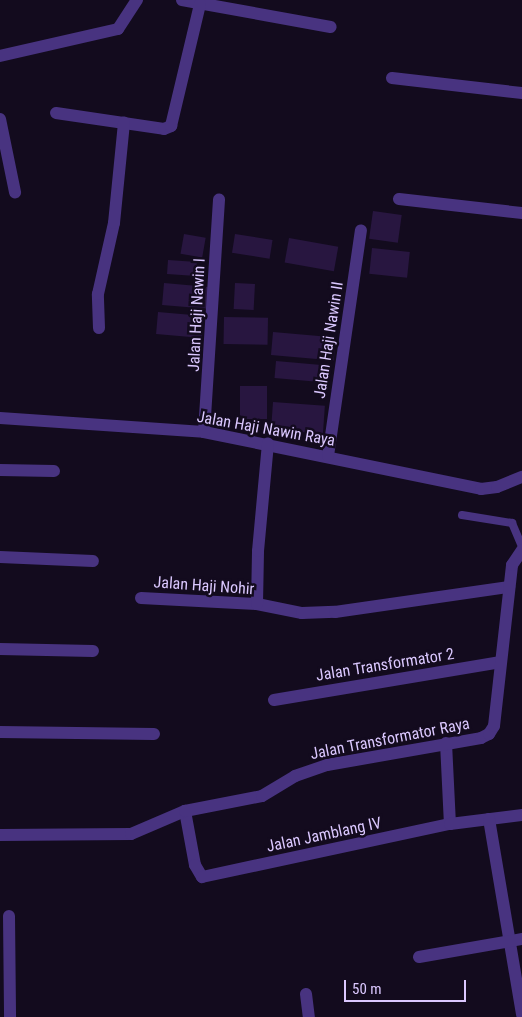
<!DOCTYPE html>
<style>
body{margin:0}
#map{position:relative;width:522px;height:1017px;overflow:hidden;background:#130b1e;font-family:"Roboto Condensed",sans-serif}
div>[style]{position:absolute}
.building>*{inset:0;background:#281640;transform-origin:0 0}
.lane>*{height:8px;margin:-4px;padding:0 4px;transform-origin:4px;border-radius:4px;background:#483380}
.street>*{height:12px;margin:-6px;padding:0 6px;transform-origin:6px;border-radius:6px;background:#483380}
span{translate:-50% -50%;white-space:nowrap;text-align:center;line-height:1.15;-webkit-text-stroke:5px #130b1e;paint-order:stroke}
.street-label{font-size:16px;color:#dbc8ff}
.scale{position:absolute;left:344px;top:980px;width:122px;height:22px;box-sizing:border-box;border:2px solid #dbc8ff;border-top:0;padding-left:6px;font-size:15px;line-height:18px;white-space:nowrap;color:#dbc8ff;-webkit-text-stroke:4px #130b1e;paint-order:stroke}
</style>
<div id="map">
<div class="building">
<i style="left:373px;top:211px;width:29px;height:28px;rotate:8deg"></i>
<i style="left:184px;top:234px;width:22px;height:20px;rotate:10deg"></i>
<i style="left:235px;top:234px;width:38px;height:19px;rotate:9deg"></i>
<i style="left:289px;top:238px;width:50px;height:25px;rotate:10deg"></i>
<i style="left:372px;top:248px;width:38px;height:26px;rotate:6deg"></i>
<i style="left:168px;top:260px;width:29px;height:14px;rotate:4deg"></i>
<i style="left:164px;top:283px;width:45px;height:22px;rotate:5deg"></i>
<i style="left:235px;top:283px;width:20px;height:26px;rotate:3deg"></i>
<i style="left:158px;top:312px;width:46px;height:22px;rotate:5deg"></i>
<i style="left:224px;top:317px;width:44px;height:27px;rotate:1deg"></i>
<i style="left:273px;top:332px;width:63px;height:23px;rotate:5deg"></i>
<i style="left:276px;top:361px;width:54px;height:17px;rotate:5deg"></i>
<i style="left:240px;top:386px;width:27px;height:33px"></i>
<i style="left:273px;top:402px;width:52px;height:28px;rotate:4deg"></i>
</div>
<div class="lane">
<i style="left:462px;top:515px;width:51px;rotate:9.1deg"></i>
<i style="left:512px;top:523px;width:26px;rotate:67deg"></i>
</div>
<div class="street">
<i style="left:182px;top:0;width:151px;rotate:10.3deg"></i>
<i style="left:0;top:56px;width:121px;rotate:-12.9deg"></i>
<i style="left:118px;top:29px;width:35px;rotate:-57deg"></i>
<i style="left:392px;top:78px;width:131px;rotate:6.6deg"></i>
<i style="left:56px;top:113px;width:109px;rotate:8.4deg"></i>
<i style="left:164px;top:129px;width:8px;rotate:-23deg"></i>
<i style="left:171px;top:126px;width:125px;rotate:-76.6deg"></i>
<i style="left:0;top:119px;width:75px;rotate:78.4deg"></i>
<i style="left:399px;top:199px;width:124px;rotate:6.5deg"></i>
<i style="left:99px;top:328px;width:34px;rotate:-92deg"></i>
<i style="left:98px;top:294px;width:73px;rotate:-77.3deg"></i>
<i style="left:114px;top:223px;width:101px;rotate:-84.3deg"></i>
<i style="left:0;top:418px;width:204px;rotate:3.9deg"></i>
<i style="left:204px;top:432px;width:283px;rotate:11.6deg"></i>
<i style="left:481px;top:489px;width:16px;rotate:-7deg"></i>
<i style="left:497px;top:487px;width:27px;rotate:-22deg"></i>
<i style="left:204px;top:432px;width:233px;rotate:-86.3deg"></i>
<i style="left:328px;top:456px;width:228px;rotate:-81.7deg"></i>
<i style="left:0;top:470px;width:54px;rotate:1.1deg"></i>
<i style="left:0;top:557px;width:93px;rotate:2.5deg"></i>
<i style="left:141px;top:598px;width:116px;rotate:3deg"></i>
<i style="left:257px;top:604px;width:46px;rotate:11.3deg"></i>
<i style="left:302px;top:613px;width:33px;rotate:-2deg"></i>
<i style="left:335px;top:612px;width:176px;rotate:-8.2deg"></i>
<i style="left:257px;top:604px;width:53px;rotate:-88.9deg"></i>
<i style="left:258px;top:551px;width:108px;rotate:-84.7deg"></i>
<i style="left:0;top:649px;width:93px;rotate:1.2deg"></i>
<i style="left:274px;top:700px;width:230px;rotate:-9.5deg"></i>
<i style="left:0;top:732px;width:154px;rotate:0.7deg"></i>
<i style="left:446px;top:743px;width:81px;rotate:87.2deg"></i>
<i style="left:185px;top:811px;width:55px;rotate:79.5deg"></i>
<i style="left:195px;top:865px;width:14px;rotate:60deg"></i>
<i style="left:202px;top:877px;width:254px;rotate:-12.1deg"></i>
<i style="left:450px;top:824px;width:73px;rotate:-7.1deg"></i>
<i style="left:489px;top:819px;width:198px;rotate:80.4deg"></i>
<i style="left:0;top:835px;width:131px;rotate:-0.4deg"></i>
<i style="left:131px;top:834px;width:59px;rotate:-23.1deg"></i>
<i style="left:185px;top:811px;width:78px;rotate:-11deg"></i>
<i style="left:262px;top:796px;width:39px;rotate:-31deg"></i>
<i style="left:295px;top:776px;width:34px;rotate:-19deg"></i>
<i style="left:327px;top:765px;width:156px;rotate:-9.9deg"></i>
<i style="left:481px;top:738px;width:9px;rotate:-27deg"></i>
<i style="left:489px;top:734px;width:9px;rotate:-58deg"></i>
<i style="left:494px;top:726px;width:162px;rotate:-83.6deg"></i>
<i style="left:512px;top:565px;width:18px;rotate:-56deg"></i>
<i style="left:9px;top:916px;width:101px;rotate:89.4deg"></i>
<i style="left:419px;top:957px;width:105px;rotate:-9.9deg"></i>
<i style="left:306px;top:994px;width:23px;rotate:83deg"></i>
</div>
<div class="street-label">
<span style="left:197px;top:315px;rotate:-87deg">Jalan Haji Nawin I</span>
<span style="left:329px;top:340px;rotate:-81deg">Jalan Haji Nawin II</span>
<span style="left:266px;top:429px;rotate:10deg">Jalan Haji Nawin Raya</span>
<span style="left:204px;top:586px;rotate:4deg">Jalan Haji Nohir</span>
<span style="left:385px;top:665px;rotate:-9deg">Jalan Transformator 2</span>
<span style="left:390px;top:739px;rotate:-11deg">Jalan Transformator Raya</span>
<span style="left:324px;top:835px;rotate:-12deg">Jalan Jamblang IV</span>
</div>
<div class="scale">50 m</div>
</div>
